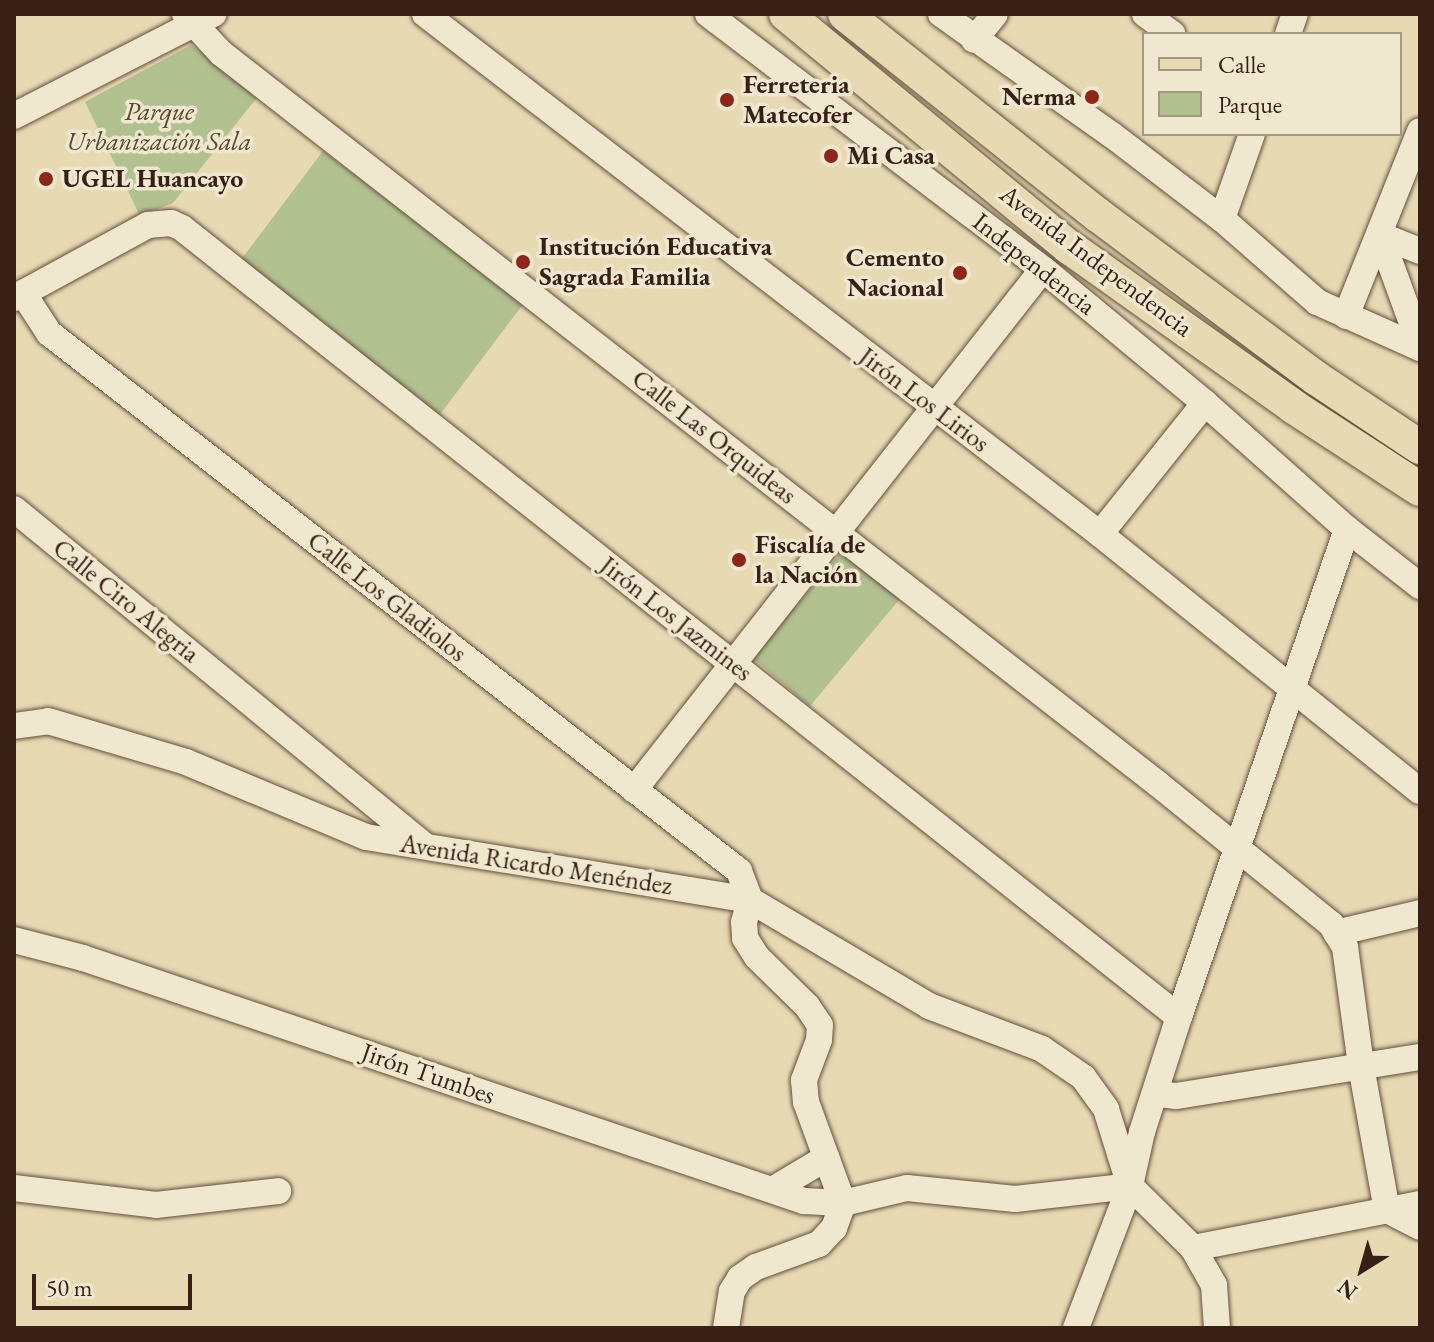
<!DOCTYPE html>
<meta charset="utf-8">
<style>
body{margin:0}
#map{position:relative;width:1434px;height:1342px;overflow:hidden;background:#e7dab3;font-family:"EB Garamond",serif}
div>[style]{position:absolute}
.green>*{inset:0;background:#b1c190;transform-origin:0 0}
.roads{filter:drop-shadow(0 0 2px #644e3d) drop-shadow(0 0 2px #644e3d)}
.minor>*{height:26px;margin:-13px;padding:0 13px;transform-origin:13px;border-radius:13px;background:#efe7ce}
.major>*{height:34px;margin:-17px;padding:0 17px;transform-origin:17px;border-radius:17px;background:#e7dab3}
.dots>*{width:22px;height:22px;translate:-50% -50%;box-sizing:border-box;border:4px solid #efe7ce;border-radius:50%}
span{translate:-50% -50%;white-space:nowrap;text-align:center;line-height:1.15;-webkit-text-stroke:7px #efe7ce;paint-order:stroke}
.poi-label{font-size:26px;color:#392016;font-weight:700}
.left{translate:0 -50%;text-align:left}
.right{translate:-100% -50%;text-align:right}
.park-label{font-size:26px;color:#574834;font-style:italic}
.street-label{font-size:26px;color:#392016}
.frame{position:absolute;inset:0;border:16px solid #392016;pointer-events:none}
.legend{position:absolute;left:1142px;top:32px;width:260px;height:104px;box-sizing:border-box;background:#efe7ce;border:2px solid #a69784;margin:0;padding:10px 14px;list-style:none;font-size:24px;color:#392016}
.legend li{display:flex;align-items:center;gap:16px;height:40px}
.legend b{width:40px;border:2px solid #a69784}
.north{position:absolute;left:1322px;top:1230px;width:80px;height:80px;-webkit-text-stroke:6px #efe7ce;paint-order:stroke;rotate:217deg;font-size:22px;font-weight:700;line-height:32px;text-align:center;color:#392016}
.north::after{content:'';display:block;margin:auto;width:28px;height:36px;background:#392016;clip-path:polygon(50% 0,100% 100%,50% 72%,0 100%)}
.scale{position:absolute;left:32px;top:1274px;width:160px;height:36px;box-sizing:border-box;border:4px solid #392016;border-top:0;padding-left:10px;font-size:24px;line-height:28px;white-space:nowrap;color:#392016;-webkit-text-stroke:6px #efe7ce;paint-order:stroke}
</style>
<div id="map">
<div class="green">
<i style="clip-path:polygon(191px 45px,259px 95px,173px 203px,140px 216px,85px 102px)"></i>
<i style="left:323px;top:151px;width:252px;height:141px;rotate:37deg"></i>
<i style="left:843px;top:550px;width:75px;height:141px;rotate:40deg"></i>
</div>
<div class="roads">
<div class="minor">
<i style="left:185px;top:14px;width:53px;rotate:47.3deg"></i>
<i style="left:221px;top:53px;width:1188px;rotate:37.96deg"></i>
<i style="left:1158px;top:784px;width:223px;rotate:39deg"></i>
<i style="left:1331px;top:924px;width:27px;rotate:59deg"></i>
<i style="left:1345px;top:947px;width:120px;rotate:82.3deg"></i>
<i style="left:1361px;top:1066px;width:146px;rotate:79.8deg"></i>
<i style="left:1387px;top:1210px;width:37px;rotate:27deg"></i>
<i style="left:425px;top:14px;width:852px;rotate:37.61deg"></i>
<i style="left:1100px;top:534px;width:410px;rotate:38.8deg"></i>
<i style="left:708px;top:14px;width:421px;rotate:37.3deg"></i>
<i style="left:1043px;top:269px;width:210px;rotate:39.6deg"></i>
<i style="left:1205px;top:403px;width:190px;rotate:41.6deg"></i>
<i style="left:1347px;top:529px;width:93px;rotate:38deg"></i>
<i style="left:941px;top:14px;width:209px;rotate:35.3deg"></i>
<i style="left:1112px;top:135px;width:138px;rotate:37.4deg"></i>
<i style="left:1222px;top:219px;width:126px;rotate:41.1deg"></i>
<i style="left:1317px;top:302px;width:113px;rotate:24.1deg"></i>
<i style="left:1145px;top:14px;width:34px;rotate:36deg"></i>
<i style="left:1288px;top:34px;width:21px;rotate:-71deg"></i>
<i style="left:974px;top:40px;width:33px;rotate:-51deg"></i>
<i style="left:14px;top:116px;width:224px;rotate:-27.1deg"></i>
<i style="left:1222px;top:219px;width:90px;rotate:-70.6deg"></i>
<i style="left:1380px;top:235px;width:117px;rotate:70deg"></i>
<i style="left:1380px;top:235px;width:43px;rotate:21.8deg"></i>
<i style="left:23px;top:293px;width:48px;rotate:57deg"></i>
<i style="left:49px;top:333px;width:875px;rotate:37.94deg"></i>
<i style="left:739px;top:871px;width:31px;rotate:69deg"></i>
<i style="left:14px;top:298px;width:153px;rotate:-28.6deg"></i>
<i style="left:148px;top:225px;width:23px;rotate:-5deg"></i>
<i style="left:171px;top:223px;width:12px;rotate:24deg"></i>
<i style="left:182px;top:228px;width:1271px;rotate:38.36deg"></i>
<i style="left:1346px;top:316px;width:199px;rotate:-68.2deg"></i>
<i style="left:14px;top:509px;width:530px;rotate:39.34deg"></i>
<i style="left:1100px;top:534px;width:168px;rotate:-51.3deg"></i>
<i style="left:14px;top:726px;width:34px;rotate:-8deg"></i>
<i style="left:48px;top:721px;width:144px;rotate:16.5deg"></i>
<i style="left:186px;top:762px;width:195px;rotate:22.6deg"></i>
<i style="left:366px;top:837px;width:389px;rotate:9.3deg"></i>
<i style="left:750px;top:900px;width:208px;rotate:30.6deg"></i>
<i style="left:929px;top:1006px;width:121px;rotate:20.8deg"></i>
<i style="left:1042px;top:1049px;width:50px;rotate:34.3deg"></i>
<i style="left:1083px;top:1077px;width:39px;rotate:54deg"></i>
<i style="left:1106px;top:1109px;width:81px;rotate:72.7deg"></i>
<i style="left:634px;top:790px;width:662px;rotate:-51.87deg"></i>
<i style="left:750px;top:900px;width:23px;rotate:105deg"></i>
<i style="left:744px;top:922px;width:16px;rotate:86deg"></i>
<i style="left:745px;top:938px;width:22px;rotate:58deg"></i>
<i style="left:757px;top:957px;width:70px;rotate:44.4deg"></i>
<i style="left:807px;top:1006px;width:23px;rotate:56deg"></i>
<i style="left:820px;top:1025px;width:15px;rotate:94deg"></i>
<i style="left:819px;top:1040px;width:43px;rotate:110.6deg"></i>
<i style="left:804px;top:1080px;width:22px;rotate:85deg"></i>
<i style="left:806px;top:1102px;width:108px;rotate:69.9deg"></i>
<i style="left:1336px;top:933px;width:86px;rotate:-13.4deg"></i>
<i style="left:14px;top:940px;width:71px;rotate:14.6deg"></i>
<i style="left:83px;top:958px;width:761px;rotate:18.63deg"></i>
<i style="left:804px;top:1201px;width:39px;rotate:3deg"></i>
<i style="left:843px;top:1203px;width:66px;rotate:-13.2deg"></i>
<i style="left:907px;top:1188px;width:109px;rotate:5.8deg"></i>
<i style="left:1015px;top:1199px;width:116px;rotate:-6.4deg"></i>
<i style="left:1155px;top:1094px;width:21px;rotate:5deg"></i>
<i style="left:1176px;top:1096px;width:247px;rotate:-9.1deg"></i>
<i style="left:14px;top:1188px;width:143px;rotate:6.8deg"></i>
<i style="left:156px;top:1205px;width:123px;rotate:-6.5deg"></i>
<i style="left:774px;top:1189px;width:61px;rotate:-30.8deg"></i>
<i style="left:1193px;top:1248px;width:231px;rotate:-11deg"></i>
<i style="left:726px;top:1328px;width:37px;rotate:-81deg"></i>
<i style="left:732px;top:1291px;width:15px;rotate:-58deg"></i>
<i style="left:740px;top:1278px;width:19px;rotate:-35deg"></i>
<i style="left:756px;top:1267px;width:67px;rotate:-20.1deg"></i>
<i style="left:819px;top:1244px;width:22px;rotate:-47deg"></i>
<i style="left:834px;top:1228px;width:27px;rotate:-70deg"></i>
<i style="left:1076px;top:1328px;width:152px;rotate:-69.2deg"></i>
<i style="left:1217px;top:1328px;width:43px;rotate:-94deg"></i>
<i style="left:1214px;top:1285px;width:43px;rotate:-119.6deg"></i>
<i style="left:1193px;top:1248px;width:88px;rotate:-135.5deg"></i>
<i style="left:1130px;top:1186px;width:55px;rotate:-77.5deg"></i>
<i style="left:1142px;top:1132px;width:121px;rotate:-72.2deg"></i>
<i style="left:1179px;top:1017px;width:516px;rotate:-71deg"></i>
</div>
<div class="major">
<i style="left:786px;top:14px;width:367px;rotate:39.5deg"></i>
<i style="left:1069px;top:247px;width:276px;rotate:35.4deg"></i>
<i style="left:1294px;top:407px;width:150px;rotate:33.1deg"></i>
<i style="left:845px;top:14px;width:323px;rotate:38.5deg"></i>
<i style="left:1098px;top:215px;width:272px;rotate:36.8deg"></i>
<i style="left:1316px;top:378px;width:125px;rotate:33.6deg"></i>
</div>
</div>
<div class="dots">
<i style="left:1092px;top:97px;background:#8f2418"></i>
<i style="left:727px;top:100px;background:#8f2418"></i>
<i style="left:831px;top:156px;background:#8f2418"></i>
<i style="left:46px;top:179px;background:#8f2418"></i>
<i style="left:523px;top:262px;background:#8f2418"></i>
<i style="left:960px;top:273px;background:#8f2418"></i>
<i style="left:739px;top:560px;background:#8f2418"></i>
</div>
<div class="poi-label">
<span class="left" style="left:743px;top:100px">Ferreteria<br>Matecofer</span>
<span class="right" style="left:1076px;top:97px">Nerma</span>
<span class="left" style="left:847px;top:156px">Mi Casa</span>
<span class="left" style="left:62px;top:179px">UGEL Huancayo</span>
<span class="left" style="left:539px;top:262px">Institución Educativa<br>Sagrada Familia</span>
<span class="right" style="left:944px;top:273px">Cemento<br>Nacional</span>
<span class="left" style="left:755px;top:560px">Fiscalía de<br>la Nación</span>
</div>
<div class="park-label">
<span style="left:159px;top:127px">Parque<br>Urbanización Sala</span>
</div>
<div class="street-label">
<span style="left:1096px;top:261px;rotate:37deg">Avenida Independencia</span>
<span style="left:1034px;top:264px;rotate:38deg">Independencia</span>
<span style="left:924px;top:400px;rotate:37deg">Jirón Los Lirios</span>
<span style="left:714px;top:437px;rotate:38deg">Calle Las Orquideas</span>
<span style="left:387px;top:597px;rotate:38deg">Calle Los Gladiolos</span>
<span style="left:126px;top:601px;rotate:39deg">Calle Ciro Alegria</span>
<span style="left:676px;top:619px;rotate:38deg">Jirón Los Jazmines</span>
<span style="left:536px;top:865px;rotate:9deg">Avenida Ricardo Menéndez</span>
<span style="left:428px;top:1074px;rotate:19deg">Jirón Tumbes</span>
</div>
<div class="frame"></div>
<ul class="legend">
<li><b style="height:10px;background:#e7dab3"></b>Calle</li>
<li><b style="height:22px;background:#b1c190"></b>Parque</li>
</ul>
<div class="north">N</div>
<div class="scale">50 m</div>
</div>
